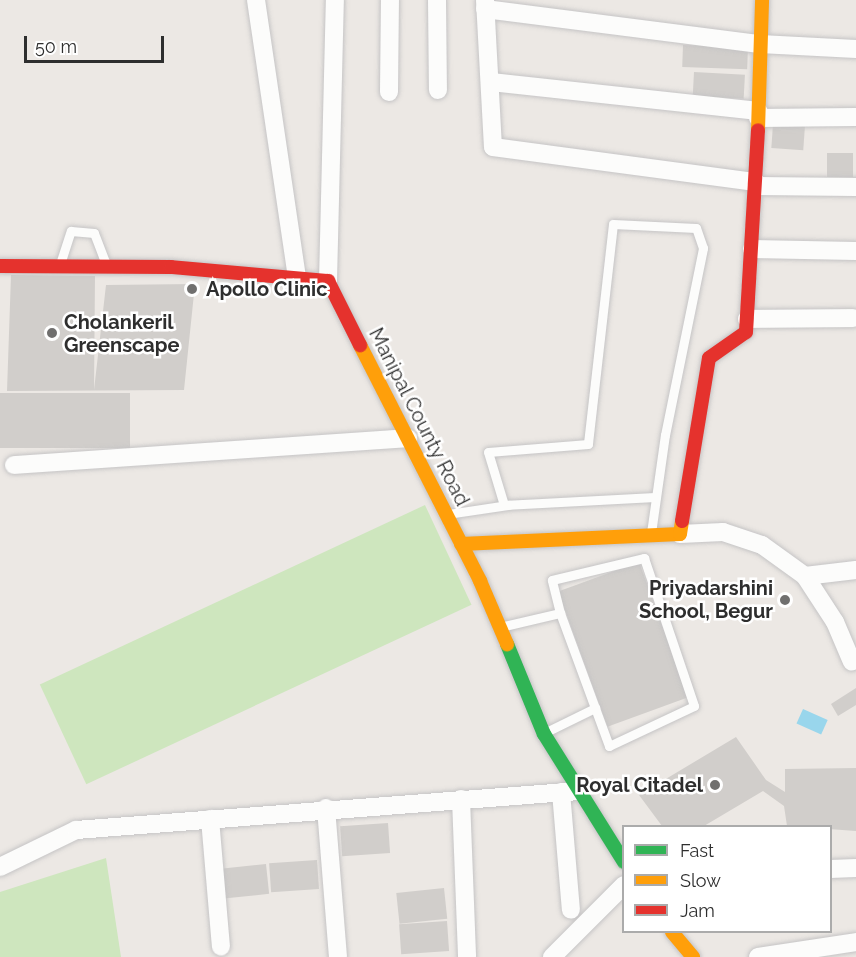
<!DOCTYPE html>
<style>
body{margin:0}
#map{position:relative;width:856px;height:957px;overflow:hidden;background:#ece8e4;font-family:Raleway,sans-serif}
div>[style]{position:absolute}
.green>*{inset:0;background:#cee6be;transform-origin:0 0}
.water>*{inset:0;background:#99d6ec;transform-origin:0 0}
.building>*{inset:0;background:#d1cecb;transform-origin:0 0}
.roads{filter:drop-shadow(0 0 2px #c5c4c5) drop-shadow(0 0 2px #c5c4c5)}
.lane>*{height:9px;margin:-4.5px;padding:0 4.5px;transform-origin:4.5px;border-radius:4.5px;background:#fcfcfb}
.street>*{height:18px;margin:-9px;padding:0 9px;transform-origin:9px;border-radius:9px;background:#fcfcfb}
.fast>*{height:14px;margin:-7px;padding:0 7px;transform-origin:7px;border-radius:7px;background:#30b455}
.slow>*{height:14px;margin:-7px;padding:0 7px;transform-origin:7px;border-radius:7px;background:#ff9f0a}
.jam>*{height:14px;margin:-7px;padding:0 7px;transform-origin:7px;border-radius:7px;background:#e5322d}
.dots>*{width:16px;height:16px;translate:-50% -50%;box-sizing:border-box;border:3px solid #fff;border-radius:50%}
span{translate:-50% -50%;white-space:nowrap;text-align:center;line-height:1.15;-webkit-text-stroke:5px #fff;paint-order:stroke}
.poi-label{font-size:20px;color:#2e2e2e;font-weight:700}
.left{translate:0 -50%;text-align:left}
.right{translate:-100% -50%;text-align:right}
.street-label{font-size:20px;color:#2e2e2e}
.legend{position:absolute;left:622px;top:825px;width:210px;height:108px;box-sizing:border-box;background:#fff;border:2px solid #ababab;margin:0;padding:8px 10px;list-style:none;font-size:18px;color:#2e2e2e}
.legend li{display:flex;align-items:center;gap:12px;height:30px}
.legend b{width:30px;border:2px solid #ababab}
.scale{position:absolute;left:24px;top:36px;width:140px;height:27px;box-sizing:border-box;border:3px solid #2e2e2e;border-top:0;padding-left:8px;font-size:18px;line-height:21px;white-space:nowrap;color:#2e2e2e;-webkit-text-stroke:4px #fff;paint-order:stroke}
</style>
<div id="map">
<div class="green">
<i style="left:425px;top:505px;width:110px;height:425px;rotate:65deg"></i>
<i style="clip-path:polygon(106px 858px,121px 957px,0 957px,0 892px)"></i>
</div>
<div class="water">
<i style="left:803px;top:709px;width:27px;height:16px;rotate:24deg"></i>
</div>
<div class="building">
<i style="left:683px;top:45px;width:65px;height:22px;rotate:2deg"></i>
<i style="left:694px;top:72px;width:51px;height:24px;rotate:3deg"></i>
<i style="left:773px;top:124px;width:32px;height:24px;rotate:4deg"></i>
<i style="left:827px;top:153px;width:26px;height:24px"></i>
<i style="clip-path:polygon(11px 275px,95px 276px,94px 390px,106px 285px,195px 284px,184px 390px,7px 391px)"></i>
<i style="left:0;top:393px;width:130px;height:55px"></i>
<i style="left:639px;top:562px;width:144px;height:86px;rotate:70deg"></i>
<i style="clip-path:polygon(856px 688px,856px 705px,838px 716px,831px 704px)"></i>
<i style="clip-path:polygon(736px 737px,766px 780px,785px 792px,785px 769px,856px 768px,856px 831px,787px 826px,784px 806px,763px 791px,704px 826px,662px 826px,639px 795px)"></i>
<i style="left:388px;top:823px;width:30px;height:48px;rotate:86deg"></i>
<i style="left:317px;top:860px;width:29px;height:48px;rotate:86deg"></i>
<i style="left:266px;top:864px;width:30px;height:48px;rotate:84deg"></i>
<i style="left:444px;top:888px;width:31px;height:48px;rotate:84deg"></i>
<i style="left:447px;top:921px;width:30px;height:48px;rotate:86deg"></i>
</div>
<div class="roads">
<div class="lane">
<i style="left:60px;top:264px;width:35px;rotate:-72deg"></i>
<i style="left:71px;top:231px;width:23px;rotate:5deg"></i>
<i style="left:94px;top:233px;width:33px;rotate:69deg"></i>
<i style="left:448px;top:514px;width:61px;rotate:-8.5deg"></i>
<i style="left:651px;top:533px;width:99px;rotate:-81.9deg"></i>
<i style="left:665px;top:435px;width:191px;rotate:-78.5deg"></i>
<i style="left:703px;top:248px;width:21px;rotate:-109deg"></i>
<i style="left:696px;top:228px;width:83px;rotate:-177.2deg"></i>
<i style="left:613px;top:224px;width:221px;rotate:96.5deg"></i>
<i style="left:588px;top:444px;width:100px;rotate:175.4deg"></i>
<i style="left:488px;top:452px;width:55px;rotate:73.2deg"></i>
<i style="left:504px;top:505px;width:151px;rotate:-3deg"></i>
<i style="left:500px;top:627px;width:62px;rotate:-13.1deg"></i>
<i style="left:560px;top:613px;width:34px;rotate:-104deg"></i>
<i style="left:552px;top:580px;width:95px;rotate:-13.4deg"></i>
<i style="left:644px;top:558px;width:156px;rotate:71.3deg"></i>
<i style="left:694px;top:706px;width:94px;rotate:154.8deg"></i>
<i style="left:609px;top:746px;width:142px;rotate:-110.2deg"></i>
<i style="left:546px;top:732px;width:55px;rotate:-26.1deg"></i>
</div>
<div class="street">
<i style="left:256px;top:0;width:281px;rotate:81.6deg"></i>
<i style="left:437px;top:0;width:90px;rotate:89.4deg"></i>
<i style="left:485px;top:0;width:147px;rotate:86.9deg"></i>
<i style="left:493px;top:147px;width:265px;rotate:7.6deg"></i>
<i style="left:485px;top:9px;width:277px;rotate:7.3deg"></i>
<i style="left:760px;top:44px;width:96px;rotate:3deg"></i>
<i style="left:491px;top:82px;width:269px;rotate:6.2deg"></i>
<i style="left:389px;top:92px;width:92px;rotate:-89.4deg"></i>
<i style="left:758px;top:118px;width:98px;rotate:-0.6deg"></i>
<i style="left:756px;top:186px;width:100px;rotate:0.6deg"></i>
<i style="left:752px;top:249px;width:104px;rotate:1.1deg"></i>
<i style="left:328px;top:281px;width:281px;rotate:-88.6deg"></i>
<i style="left:747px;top:319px;width:106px;rotate:-0.5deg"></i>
<i style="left:14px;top:465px;width:395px;rotate:-3.9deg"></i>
<i style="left:680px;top:534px;width:43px;rotate:-2.7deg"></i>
<i style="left:723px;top:532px;width:41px;rotate:18.4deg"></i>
<i style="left:762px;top:545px;width:53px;rotate:35.8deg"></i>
<i style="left:805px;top:576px;width:55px;rotate:56.9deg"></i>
<i style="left:835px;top:622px;width:43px;rotate:67deg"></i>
<i style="left:805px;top:576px;width:51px;rotate:-6.7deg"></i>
<i style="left:561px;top:792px;width:118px;rotate:85.2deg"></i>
<i style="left:461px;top:799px;width:158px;rotate:87.8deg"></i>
<i style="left:326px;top:808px;width:149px;rotate:85.4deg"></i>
<i style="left:210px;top:819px;width:128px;rotate:85.1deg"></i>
<i style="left:0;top:867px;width:85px;rotate:-26deg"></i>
<i style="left:76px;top:830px;width:505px;rotate:-4.43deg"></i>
<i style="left:830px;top:869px;width:26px;rotate:-2deg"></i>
<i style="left:552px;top:957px;width:102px;rotate:-45deg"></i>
<i style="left:758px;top:957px;width:99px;rotate:-8.7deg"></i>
</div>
<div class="fast">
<i style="left:507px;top:644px;width:97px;rotate:67.7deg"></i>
<i style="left:544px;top:734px;width:151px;rotate:58deg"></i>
</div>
<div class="slow">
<i style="left:758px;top:130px;width:130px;rotate:-88.2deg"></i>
<i style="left:360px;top:345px;width:265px;rotate:63deg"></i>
<i style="left:480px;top:581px;width:69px;rotate:66.8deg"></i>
<i style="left:461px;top:544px;width:219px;rotate:-2.6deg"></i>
<i style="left:680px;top:534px;width:13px;rotate:-81deg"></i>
<i style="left:672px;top:932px;width:33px;rotate:50deg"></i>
</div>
<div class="jam">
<i style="left:0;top:266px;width:171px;rotate:0.3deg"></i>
<i style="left:171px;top:267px;width:158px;rotate:5.1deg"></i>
<i style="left:328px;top:281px;width:72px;rotate:63.4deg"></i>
<i style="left:682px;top:521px;width:165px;rotate:-80.6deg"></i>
<i style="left:709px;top:358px;width:45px;rotate:-35.1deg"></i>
<i style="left:746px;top:332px;width:202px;rotate:-86.6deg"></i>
</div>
</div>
<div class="dots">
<i style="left:192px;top:289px;background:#706f6e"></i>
<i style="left:52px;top:333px;background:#706f6e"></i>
<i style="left:785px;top:600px;background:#706f6e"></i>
<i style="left:715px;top:785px;background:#706f6e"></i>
</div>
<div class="poi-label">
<span class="left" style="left:206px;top:289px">Apollo Clinic</span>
<span class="left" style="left:64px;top:334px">Cholankeril<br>Greenscape</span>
<span class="right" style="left:773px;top:600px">Priyadarshini<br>School, Begur</span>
<span class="right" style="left:703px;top:785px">Royal Citadel</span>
</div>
<div class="street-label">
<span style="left:419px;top:417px;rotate:63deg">Manipal County Road</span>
</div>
<ul class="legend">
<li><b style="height:8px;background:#30b455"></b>Fast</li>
<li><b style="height:8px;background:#ff9f0a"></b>Slow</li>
<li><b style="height:8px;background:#e5322d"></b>Jam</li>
</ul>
<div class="scale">50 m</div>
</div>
